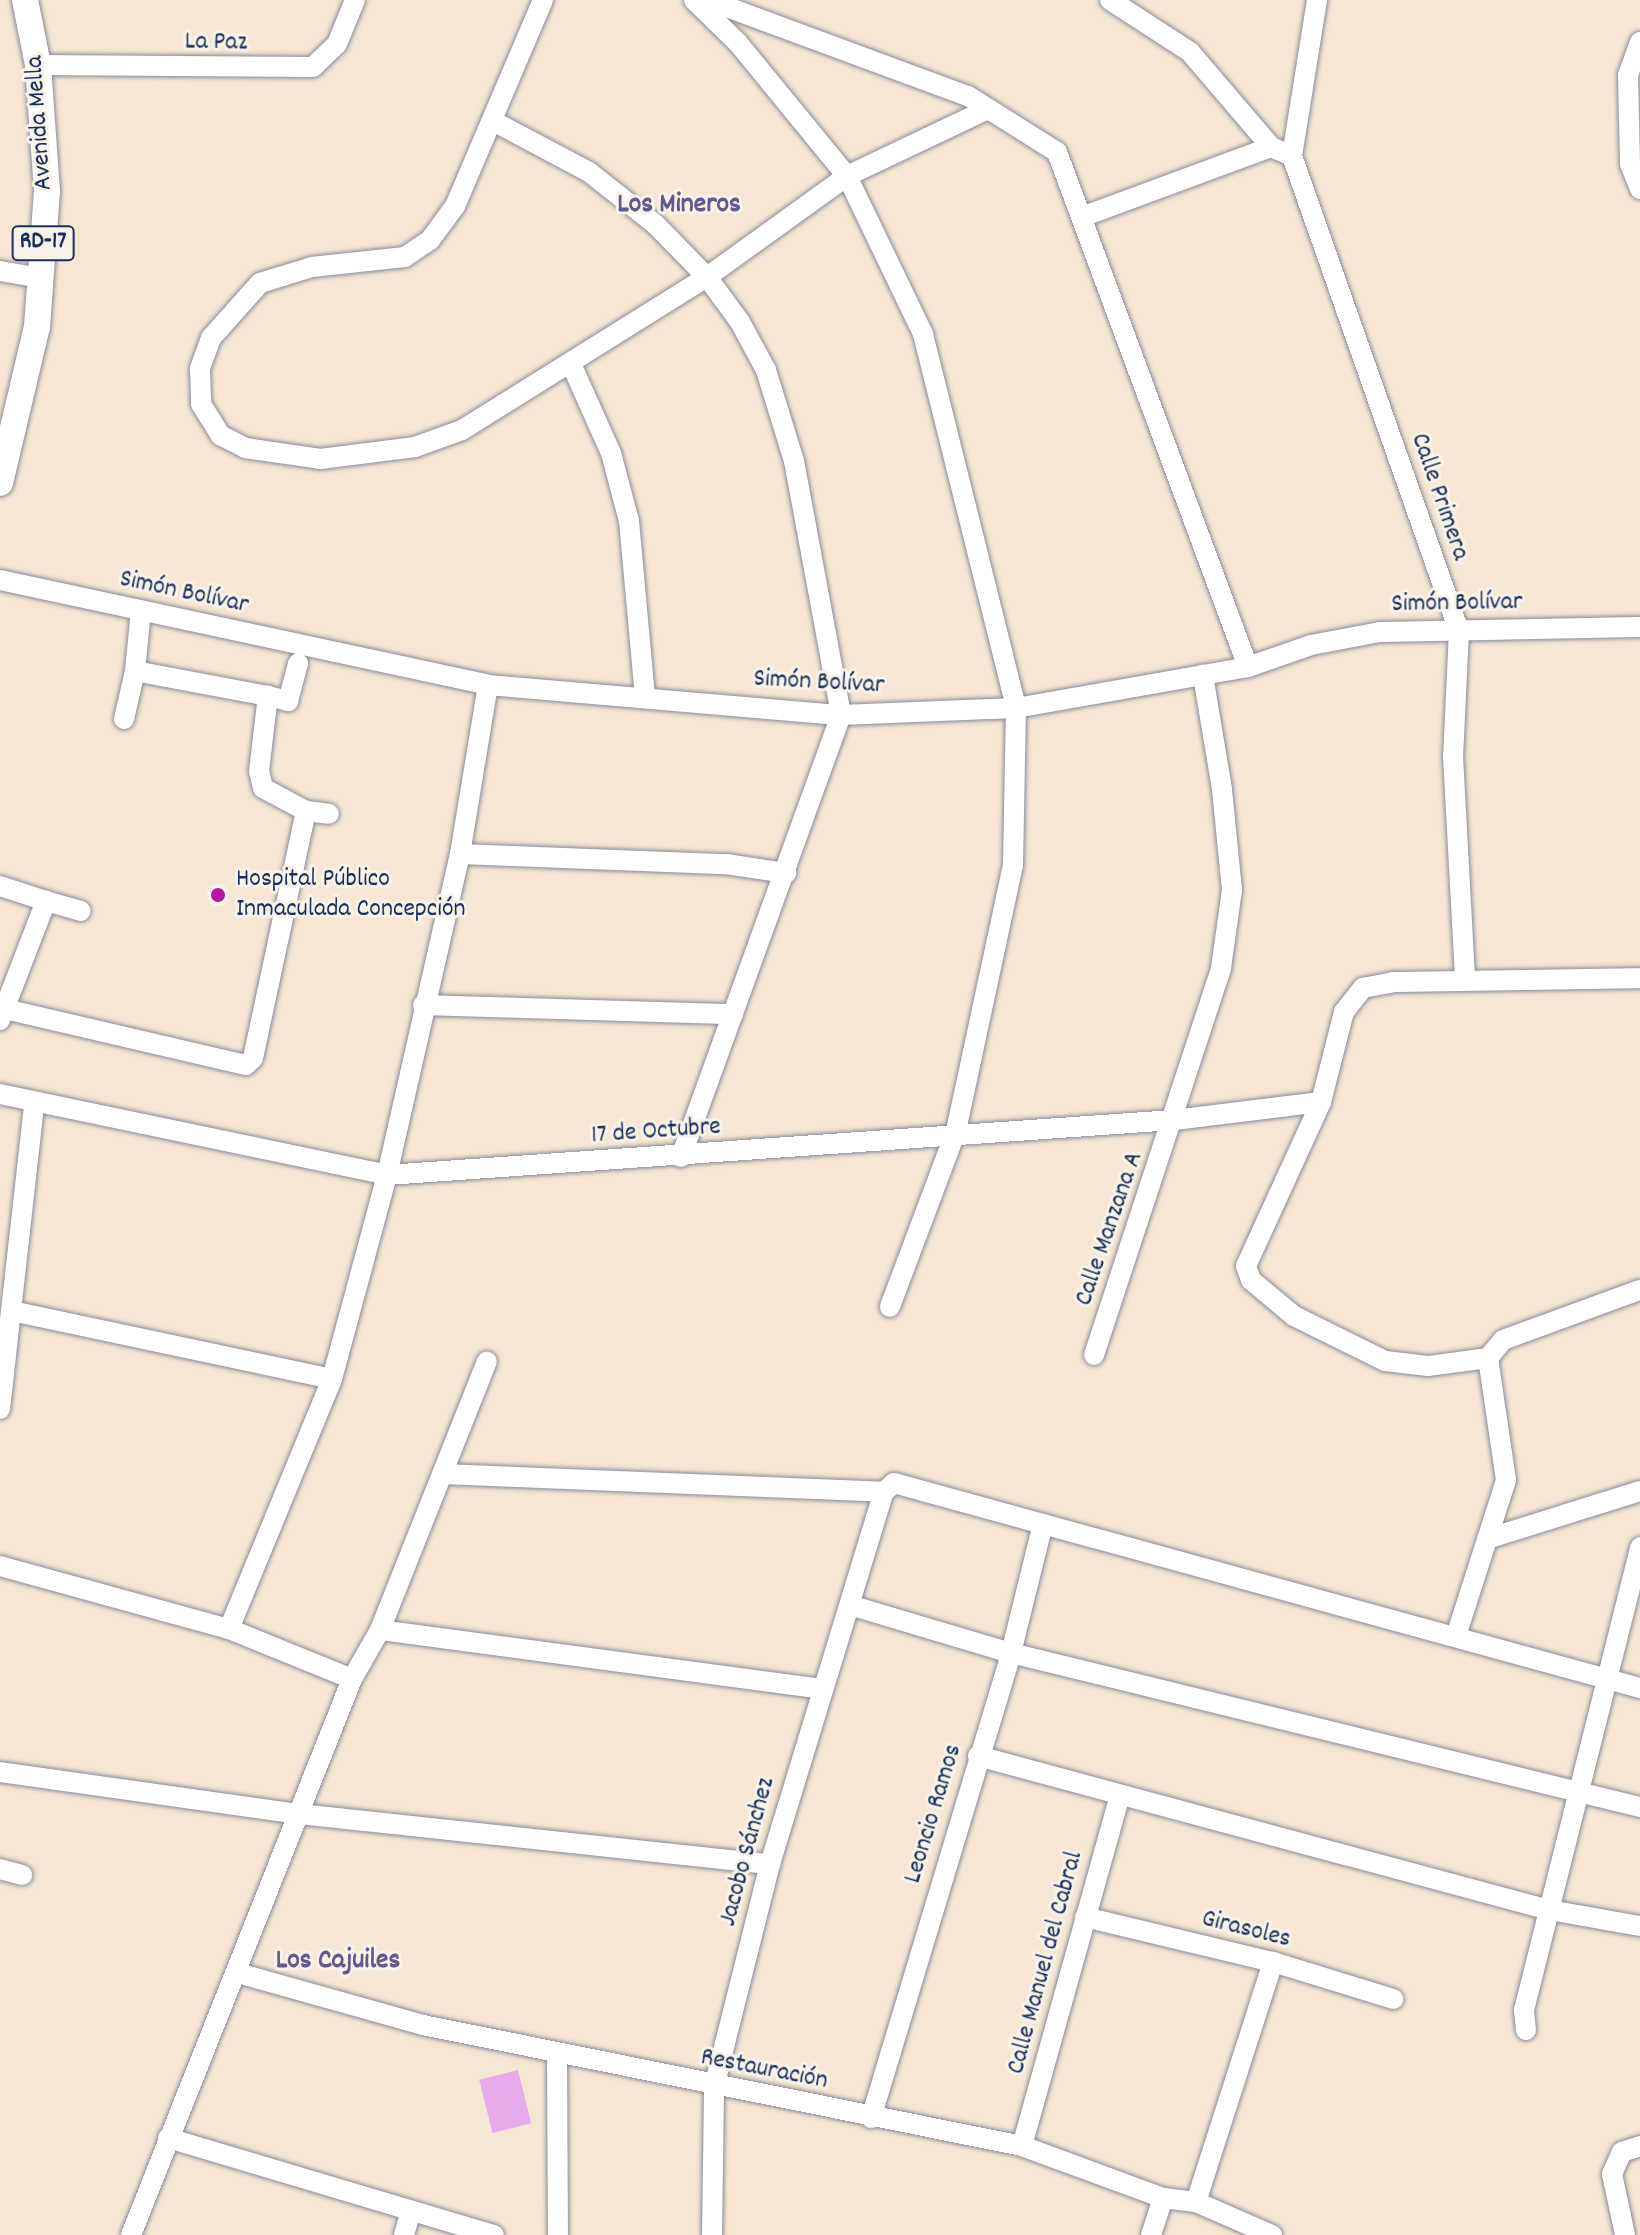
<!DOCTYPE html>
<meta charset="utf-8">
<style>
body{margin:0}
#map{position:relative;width:1640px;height:2235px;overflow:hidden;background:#f5e7d3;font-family:Dekko,sans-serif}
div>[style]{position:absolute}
.building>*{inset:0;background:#e7abeb;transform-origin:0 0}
.roads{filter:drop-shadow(0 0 2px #888b98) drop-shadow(0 0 2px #888b98)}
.minor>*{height:20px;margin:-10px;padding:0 10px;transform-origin:10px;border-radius:10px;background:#fff}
.major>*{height:26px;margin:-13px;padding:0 13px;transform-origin:13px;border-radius:13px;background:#fff}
.dots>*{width:22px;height:22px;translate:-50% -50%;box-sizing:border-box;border:4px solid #f7f3e8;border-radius:50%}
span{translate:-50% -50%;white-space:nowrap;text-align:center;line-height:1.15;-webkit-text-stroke:6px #f7f3e8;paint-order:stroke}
.shield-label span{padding:2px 6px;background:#f7f3e8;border:2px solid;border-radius:6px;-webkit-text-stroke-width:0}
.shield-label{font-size:24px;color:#1b2f5e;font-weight:700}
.street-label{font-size:26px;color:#1b2f5e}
.poi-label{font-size:26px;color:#1b2f5e}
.left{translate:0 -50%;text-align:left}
.neighbourhood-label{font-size:28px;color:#625a8f;font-weight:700}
</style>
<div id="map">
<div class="building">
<i style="left:518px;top:2070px;width:55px;height:40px;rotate:76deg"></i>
</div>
<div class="roads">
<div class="minor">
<i style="left:543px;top:0;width:224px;rotate:113.1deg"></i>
<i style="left:455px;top:206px;width:42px;rotate:126.3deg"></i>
<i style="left:430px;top:240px;width:30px;rotate:146deg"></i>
<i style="left:405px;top:257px;width:94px;rotate:173.9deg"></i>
<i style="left:312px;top:267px;width:54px;rotate:162.9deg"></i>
<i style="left:260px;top:283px;width:74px;rotate:131.7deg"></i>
<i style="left:211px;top:338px;width:33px;rotate:110deg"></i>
<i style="left:200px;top:369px;width:35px;rotate:88deg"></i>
<i style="left:201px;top:404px;width:36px;rotate:58deg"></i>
<i style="left:220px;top:435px;width:28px;rotate:27deg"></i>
<i style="left:245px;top:448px;width:76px;rotate:8.3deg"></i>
<i style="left:320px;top:459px;width:96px;rotate:-7.2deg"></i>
<i style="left:415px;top:447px;width:50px;rotate:-19.9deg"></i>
<i style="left:462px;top:430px;width:289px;rotate:-32deg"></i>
<i style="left:707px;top:277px;width:173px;rotate:-35.8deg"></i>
<i style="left:847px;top:176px;width:156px;rotate:-25.4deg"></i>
<i style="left:694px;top:0;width:62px;rotate:44.3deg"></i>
<i style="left:738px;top:43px;width:172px;rotate:50.7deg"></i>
<i style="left:847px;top:176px;width:175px;rotate:64.3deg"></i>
<i style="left:923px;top:334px;width:385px;rotate:76deg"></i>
<i style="left:1016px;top:708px;width:157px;rotate:91.1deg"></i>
<i style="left:1013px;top:865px;width:272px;rotate:102.1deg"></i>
<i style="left:956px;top:1131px;width:188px;rotate:110.6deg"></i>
<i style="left:708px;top:0;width:277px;rotate:20.3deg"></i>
<i style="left:968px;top:96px;width:105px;rotate:32.2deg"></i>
<i style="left:1057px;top:152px;width:549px;rotate:69.65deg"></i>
<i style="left:1110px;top:0;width:95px;rotate:33deg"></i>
<i style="left:1190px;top:52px;width:125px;rotate:49.5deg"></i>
<i style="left:1271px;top:147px;width:23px;rotate:23deg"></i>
<i style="left:1292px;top:156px;width:504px;rotate:70.63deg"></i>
<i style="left:1459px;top:631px;width:125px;rotate:92.7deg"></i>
<i style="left:1453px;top:756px;width:224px;rotate:86.9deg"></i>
<i style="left:1640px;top:42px;width:35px;rotate:110deg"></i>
<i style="left:1628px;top:75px;width:89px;rotate:88.7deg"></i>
<i style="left:1630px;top:164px;width:27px;rotate:68deg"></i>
<i style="left:38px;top:65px;width:275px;rotate:0.4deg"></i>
<i style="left:313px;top:67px;width:33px;rotate:-44deg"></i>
<i style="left:337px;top:44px;width:48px;rotate:-67.8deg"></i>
<i style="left:493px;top:121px;width:109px;rotate:28deg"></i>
<i style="left:589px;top:172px;width:85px;rotate:38.3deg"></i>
<i style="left:656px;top:225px;width:73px;rotate:45.6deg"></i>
<i style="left:707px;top:277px;width:56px;rotate:53.7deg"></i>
<i style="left:740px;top:322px;width:55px;rotate:61.6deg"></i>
<i style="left:766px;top:370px;width:95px;rotate:72.9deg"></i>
<i style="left:794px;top:461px;width:258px;rotate:79.5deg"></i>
<i style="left:841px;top:715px;width:470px;rotate:109.9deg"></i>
<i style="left:1292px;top:156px;width:158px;rotate:-80.9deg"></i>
<i style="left:1082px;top:217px;width:202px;rotate:-20.3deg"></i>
<i style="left:0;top:271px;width:42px;rotate:9.7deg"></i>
<i style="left:572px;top:366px;width:95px;rotate:65.9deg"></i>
<i style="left:611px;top:453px;width:70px;rotate:75.2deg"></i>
<i style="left:629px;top:521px;width:177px;rotate:84.8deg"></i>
<i style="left:0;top:580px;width:499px;rotate:12.1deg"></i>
<i style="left:488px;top:685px;width:354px;rotate:4.9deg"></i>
<i style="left:841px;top:715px;width:175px;rotate:-2.3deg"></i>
<i style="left:1016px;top:708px;width:236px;rotate:-10deg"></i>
<i style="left:1248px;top:667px;width:67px;rotate:-19.2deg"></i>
<i style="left:1311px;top:645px;width:70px;rotate:-10.7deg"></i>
<i style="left:1380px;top:632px;width:260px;rotate:-1.1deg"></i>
<i style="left:268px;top:696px;width:21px;rotate:14deg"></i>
<i style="left:288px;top:701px;width:39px;rotate:-75deg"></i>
<i style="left:124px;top:719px;width:49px;rotate:-77.1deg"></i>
<i style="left:306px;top:811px;width:23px;rotate:7deg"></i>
<i style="left:460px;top:854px;width:266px;rotate:2.2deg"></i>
<i style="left:726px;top:864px;width:61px;rotate:8.5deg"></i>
<i style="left:0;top:886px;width:48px;rotate:18.1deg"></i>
<i style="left:423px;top:1005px;width:310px;rotate:1.7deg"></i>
<i style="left:5px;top:1009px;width:247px;rotate:13.1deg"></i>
<i style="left:246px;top:1065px;width:10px;rotate:-45deg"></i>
<i style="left:253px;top:1058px;width:253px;rotate:-77.9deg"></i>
<i style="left:306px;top:811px;width:49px;rotate:-151.9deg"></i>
<i style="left:263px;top:788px;width:17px;rotate:-103deg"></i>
<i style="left:259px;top:771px;width:76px;rotate:-83.2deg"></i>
<i style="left:268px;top:696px;width:135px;rotate:-169.4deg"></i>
<i style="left:135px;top:671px;width:61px;rotate:-84.4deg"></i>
<i style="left:0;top:1020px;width:128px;rotate:-68.9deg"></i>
<i style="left:46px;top:901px;width:36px;rotate:16deg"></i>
<i style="left:0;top:1094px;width:395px;rotate:11.8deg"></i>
<i style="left:387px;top:1175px;width:789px;rotate:-4deg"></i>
<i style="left:1174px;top:1120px;width:148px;rotate:-7deg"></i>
<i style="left:12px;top:1311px;width:327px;rotate:12deg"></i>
<i style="left:1094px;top:1355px;width:407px;rotate:-71.8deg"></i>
<i style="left:1221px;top:968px;width:79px;rotate:-82deg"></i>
<i style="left:1232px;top:890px;width:101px;rotate:-95.7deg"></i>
<i style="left:1222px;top:789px;width:116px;rotate:-99.5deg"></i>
<i style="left:1488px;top:1358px;width:61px;rotate:172.4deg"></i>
<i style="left:1428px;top:1366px;width:43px;rotate:-173.4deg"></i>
<i style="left:1385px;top:1361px;width:102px;rotate:-153.7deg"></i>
<i style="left:1294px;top:1316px;width:56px;rotate:-140.1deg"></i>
<i style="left:1251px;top:1280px;width:15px;rotate:-110deg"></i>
<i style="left:1246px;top:1266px;width:180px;rotate:-65.4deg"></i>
<i style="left:1321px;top:1102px;width:93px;rotate:-75.7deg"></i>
<i style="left:1344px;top:1012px;width:31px;rotate:-52deg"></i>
<i style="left:1363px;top:988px;width:31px;rotate:-11deg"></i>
<i style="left:1393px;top:982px;width:247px;rotate:-0.9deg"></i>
<i style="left:0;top:1409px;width:307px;rotate:-83.6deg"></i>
<i style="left:442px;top:1474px;width:442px;rotate:2.3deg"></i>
<i style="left:884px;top:1492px;width:13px;rotate:-42deg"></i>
<i style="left:894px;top:1483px;width:774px;rotate:15.37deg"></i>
<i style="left:1487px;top:1539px;width:160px;rotate:-17.4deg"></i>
<i style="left:0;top:1566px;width:238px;rotate:15.4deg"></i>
<i style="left:229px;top:1629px;width:133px;rotate:22.1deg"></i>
<i style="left:853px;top:1606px;width:165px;rotate:16.6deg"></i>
<i style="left:1011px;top:1653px;width:648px;rotate:13.76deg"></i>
<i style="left:229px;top:1629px;width:270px;rotate:-67.6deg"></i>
<i style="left:332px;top:1379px;width:211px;rotate:-74.9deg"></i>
<i style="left:387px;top:1175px;width:329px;rotate:-77.2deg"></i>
<i style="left:460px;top:854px;width:171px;rotate:-80.6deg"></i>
<i style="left:380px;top:1630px;width:445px;rotate:7.6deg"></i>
<i style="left:1456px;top:1636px;width:164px;rotate:-72.2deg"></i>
<i style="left:1506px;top:1480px;width:123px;rotate:-98.4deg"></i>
<i style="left:1488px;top:1358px;width:23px;rotate:-50deg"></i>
<i style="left:1503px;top:1340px;width:146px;rotate:-20.1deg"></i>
<i style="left:978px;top:1756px;width:591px;rotate:15.09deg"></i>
<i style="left:1549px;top:1910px;width:92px;rotate:10deg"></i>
<i style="left:0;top:1772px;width:303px;rotate:8deg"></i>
<i style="left:300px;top:1814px;width:473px;rotate:6.1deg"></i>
<i style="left:0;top:1869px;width:23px;rotate:15deg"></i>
<i style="left:1085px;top:1917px;width:193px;rotate:13.5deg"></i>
<i style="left:1273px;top:1962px;width:126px;rotate:17.1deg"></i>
<i style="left:238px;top:1973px;width:192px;rotate:15.7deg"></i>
<i style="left:423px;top:2025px;width:611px;rotate:11.42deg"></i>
<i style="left:1022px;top:2146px;width:150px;rotate:20.2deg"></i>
<i style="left:1163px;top:2198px;width:33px;rotate:7deg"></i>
<i style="left:1196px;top:2202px;width:83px;rotate:23.5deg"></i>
<i style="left:1526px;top:2030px;width:20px;rotate:-96deg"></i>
<i style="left:1524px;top:2010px;width:477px;rotate:-75.9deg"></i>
<i style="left:557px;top:2053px;width:182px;rotate:89.7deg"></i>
<i style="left:871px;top:2118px;width:486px;rotate:-73.2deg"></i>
<i style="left:1011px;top:1653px;width:133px;rotate:-76.1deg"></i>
<i style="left:168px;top:2138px;width:340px;rotate:16.6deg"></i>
<i style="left:1022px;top:2146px;width:364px;rotate:-74.4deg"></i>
<i style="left:1196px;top:2202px;width:252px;rotate:-72.2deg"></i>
<i style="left:131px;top:2235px;width:598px;rotate:-68.32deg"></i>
<i style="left:352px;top:1679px;width:56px;rotate:-60.3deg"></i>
<i style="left:380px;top:1630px;width:289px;rotate:-68.3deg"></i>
<i style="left:404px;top:2235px;width:25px;rotate:-74deg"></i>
<i style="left:712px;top:2235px;width:148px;rotate:-89.2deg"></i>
<i style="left:714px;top:2087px;width:230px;rotate:-75.9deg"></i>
<i style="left:770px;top:1864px;width:389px;rotate:-73deg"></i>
<i style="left:1151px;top:2235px;width:39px;rotate:-72deg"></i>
<i style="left:1625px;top:2235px;width:62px;rotate:-102deg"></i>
<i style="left:1612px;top:2174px;width:24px;rotate:-66deg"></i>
<i style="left:1622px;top:2152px;width:19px;rotate:-18deg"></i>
</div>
<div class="major">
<i style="left:0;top:483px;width:160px;rotate:-76.7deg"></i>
<i style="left:37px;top:327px;width:136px;rotate:-85.8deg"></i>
<i style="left:47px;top:191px;width:126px;rotate:-94.1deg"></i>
<i style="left:38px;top:65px;width:66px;rotate:-101.3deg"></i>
</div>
</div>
<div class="dots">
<i style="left:218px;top:895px;background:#b5179e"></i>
</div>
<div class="shield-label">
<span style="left:43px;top:243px">RD-17</span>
</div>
<div class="street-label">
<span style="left:216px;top:43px;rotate:1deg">La Paz</span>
<span style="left:40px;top:123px;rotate:-94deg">Avenida Mella</span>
<span style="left:1439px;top:497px;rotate:71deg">Calle Primera</span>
<span style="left:184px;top:593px;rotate:12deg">Simón Bolívar</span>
<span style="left:1457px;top:604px;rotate:-1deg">Simón Bolívar</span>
<span style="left:819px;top:683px;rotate:3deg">Simón Bolívar</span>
<span style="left:656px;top:1132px;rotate:-4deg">17 de Octubre</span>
<span style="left:1110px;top:1229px;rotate:-71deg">Calle Manzana A</span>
<span style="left:934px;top:1814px;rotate:-73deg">Leoncio Ramos</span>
<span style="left:748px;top:1852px;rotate:-75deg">Jacobo Sánchez</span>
<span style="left:1246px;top:1930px;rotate:14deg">Girasoles</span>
<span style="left:1046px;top:1963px;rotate:-75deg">Calle Manuel del Cabral</span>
<span style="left:764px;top:2070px;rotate:11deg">Restauración</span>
</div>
<div class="poi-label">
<span class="left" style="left:236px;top:895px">Hospital Público<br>Inmaculada Concepción</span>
</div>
<div class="neighbourhood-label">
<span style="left:679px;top:206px">Los Mineros</span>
<span style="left:338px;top:1962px">Los Cajuiles</span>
</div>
</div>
